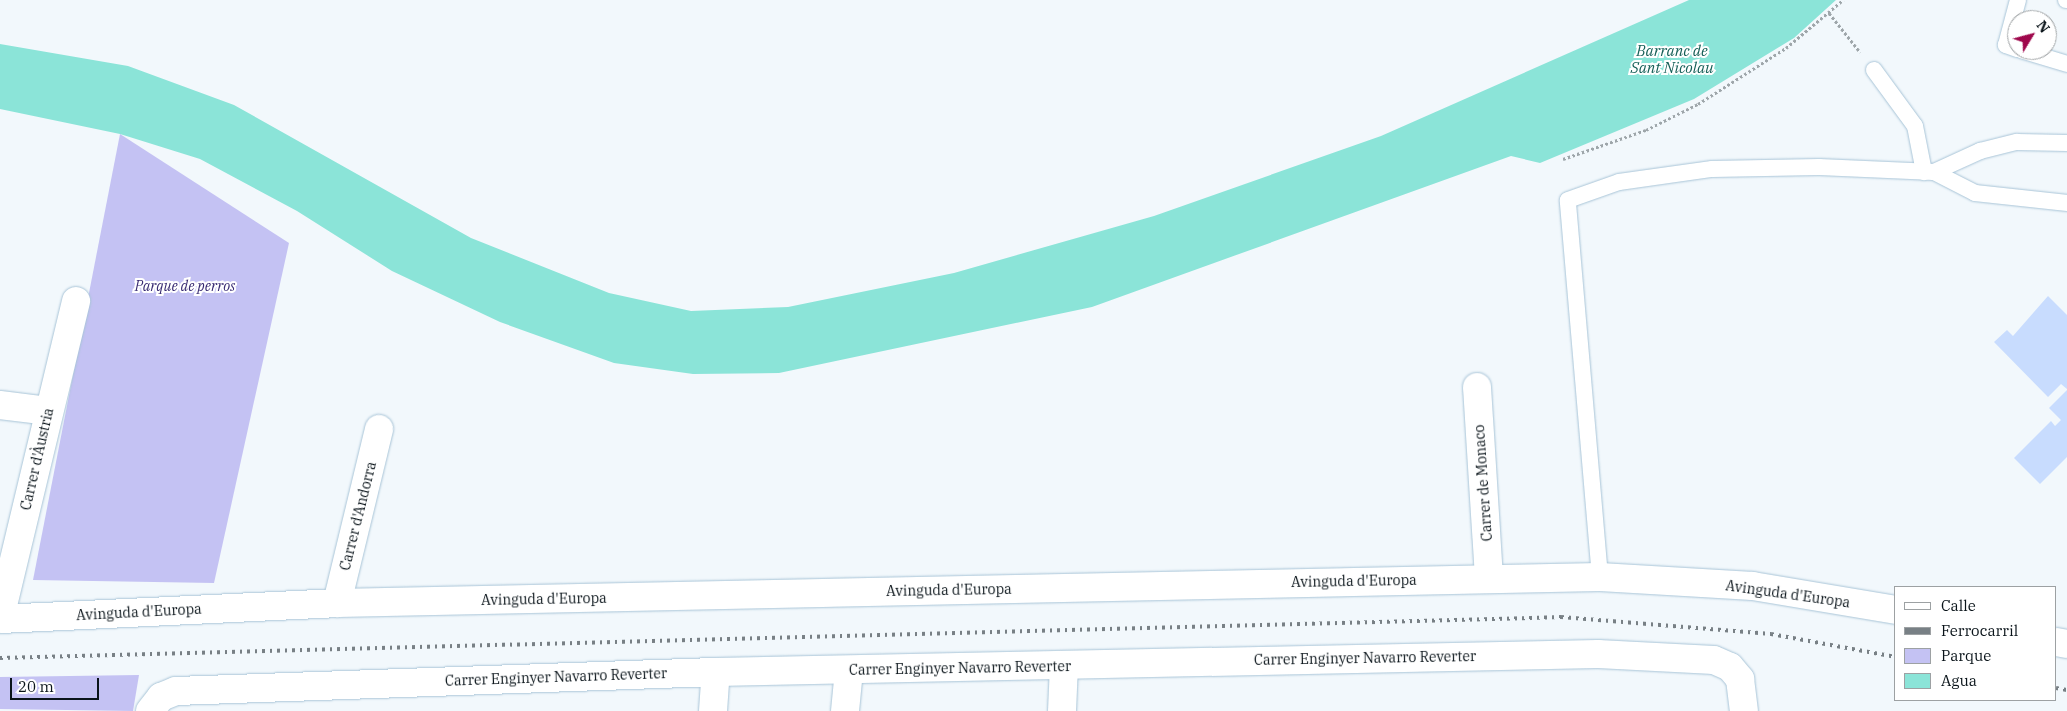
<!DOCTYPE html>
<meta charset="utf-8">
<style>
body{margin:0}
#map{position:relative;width:2067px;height:711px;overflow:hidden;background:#f2f8fc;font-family:"IBM Plex Serif",serif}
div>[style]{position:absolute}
.green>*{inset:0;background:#c4c2f3}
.water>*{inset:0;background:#8be4d8}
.building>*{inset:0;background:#c8dcfe}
.path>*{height:3px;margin-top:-1.5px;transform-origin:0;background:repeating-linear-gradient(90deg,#9ea6aa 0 2.5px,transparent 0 5px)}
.roads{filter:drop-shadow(0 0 1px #a8c4d7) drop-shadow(0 0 1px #a8c4d7)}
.lane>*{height:16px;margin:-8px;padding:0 8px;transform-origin:8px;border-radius:8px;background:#fff}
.street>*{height:28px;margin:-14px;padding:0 14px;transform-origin:14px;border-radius:14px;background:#fff}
.rail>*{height:4px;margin-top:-2px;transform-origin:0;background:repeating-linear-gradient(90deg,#788085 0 2.5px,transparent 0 7.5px)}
span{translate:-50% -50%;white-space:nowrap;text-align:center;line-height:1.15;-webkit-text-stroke:4px #fff;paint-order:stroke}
.park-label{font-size:14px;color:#382b72;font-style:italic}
.street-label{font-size:14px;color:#0a141a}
.water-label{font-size:15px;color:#155f57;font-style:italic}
.legend{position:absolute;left:1894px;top:586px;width:162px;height:115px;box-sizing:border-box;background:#fff;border:1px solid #9da1a3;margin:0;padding:6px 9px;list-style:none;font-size:15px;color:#0a141a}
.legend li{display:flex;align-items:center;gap:10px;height:25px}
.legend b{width:25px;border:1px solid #9da1a3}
.north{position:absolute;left:2007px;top:10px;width:50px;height:50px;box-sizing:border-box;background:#fff;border:1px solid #9da1a3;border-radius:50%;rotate:53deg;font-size:14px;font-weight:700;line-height:20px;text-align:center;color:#0a141a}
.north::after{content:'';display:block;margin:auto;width:18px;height:22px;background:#9f074c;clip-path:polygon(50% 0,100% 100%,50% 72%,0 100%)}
.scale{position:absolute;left:10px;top:678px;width:89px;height:22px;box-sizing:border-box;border:2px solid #0a141a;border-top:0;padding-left:6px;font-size:15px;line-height:18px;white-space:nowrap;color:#0a141a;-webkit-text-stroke:4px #fff;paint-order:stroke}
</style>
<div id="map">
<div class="green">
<i style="clip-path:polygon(120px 134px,289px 243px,214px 583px,33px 580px)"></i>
<i style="clip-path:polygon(139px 675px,133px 711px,0 709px,0 677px)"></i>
</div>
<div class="water">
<i style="clip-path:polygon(1689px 0,1836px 0,1794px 38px,1694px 99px,1540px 163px,1511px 156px,1092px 307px,779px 373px,693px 374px,614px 363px,500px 322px,392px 271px,297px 211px,200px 159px,120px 134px,0 109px,0 44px,128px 66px,234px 105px,471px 238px,609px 293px,691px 311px,788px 307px,954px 273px,1154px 216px,1381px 136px)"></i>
</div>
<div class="building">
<i style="clip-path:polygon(2048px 296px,2067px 315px,2067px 389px,2061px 384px,2048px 397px,1994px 342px,2007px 330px,2013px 336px)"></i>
<i style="clip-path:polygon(2067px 390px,2067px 457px,2040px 484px,2014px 458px,2051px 421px,2055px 426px,2061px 420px,2049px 408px)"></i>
</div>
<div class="path">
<i style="left:1829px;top:13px;width:50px;rotate:51.5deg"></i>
<i style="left:1563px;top:159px;width:88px;rotate:-19.3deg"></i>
<i style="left:1646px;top:130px;width:58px;rotate:-26.6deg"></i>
<i style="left:1698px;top:104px;width:104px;rotate:-32.5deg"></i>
<i style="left:1786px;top:48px;width:75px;rotate:-40.1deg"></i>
</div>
<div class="roads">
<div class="lane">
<i style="left:2066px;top:0;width:1px"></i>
<i style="left:2017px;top:49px;width:12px;rotate:-160deg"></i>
<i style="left:2006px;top:45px;width:47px;rotate:-75.1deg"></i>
<i style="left:2021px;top:50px;width:48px;rotate:16.9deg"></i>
<i style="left:1874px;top:70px;width:69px;rotate:53.8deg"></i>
<i style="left:1915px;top:126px;width:47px;rotate:78.9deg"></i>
<i style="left:1934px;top:172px;width:51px;rotate:-24.5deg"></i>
<i style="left:1980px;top:151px;width:38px;rotate:-14deg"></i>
<i style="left:2017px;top:142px;width:50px;rotate:1.1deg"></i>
<i style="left:1600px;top:577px;width:378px;rotate:-94.9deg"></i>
<i style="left:1568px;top:200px;width:54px;rotate:-19.4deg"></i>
<i style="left:1619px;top:182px;width:94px;rotate:-8deg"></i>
<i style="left:1712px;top:169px;width:107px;rotate:-1.1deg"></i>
<i style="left:1819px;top:167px;width:115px;rotate:2.5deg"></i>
<i style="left:1934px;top:172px;width:46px;rotate:27.1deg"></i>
<i style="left:1975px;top:193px;width:93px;rotate:6.2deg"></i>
</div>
<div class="street">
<i style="left:1477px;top:387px;width:191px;rotate:86.4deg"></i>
<i style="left:0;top:405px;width:48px;rotate:7.1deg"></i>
<i style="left:337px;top:603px;width:179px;rotate:-76.4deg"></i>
<i style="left:0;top:618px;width:326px;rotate:-76.5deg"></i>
<i style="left:0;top:619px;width:337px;rotate:-2.7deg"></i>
<i style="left:337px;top:603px;width:1263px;rotate:-1.18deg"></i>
<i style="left:1600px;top:577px;width:153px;rotate:3.4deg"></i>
<i style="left:1753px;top:586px;width:145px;rotate:9.5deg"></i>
<i style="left:2056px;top:642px;width:11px;rotate:10deg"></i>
<i style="left:150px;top:711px;width:18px;rotate:-52deg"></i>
<i style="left:161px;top:697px;width:16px;rotate:-22deg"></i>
<i style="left:176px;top:691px;width:540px;rotate:-2.02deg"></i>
<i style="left:716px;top:672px;width:882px;rotate:-1.17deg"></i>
<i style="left:1598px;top:654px;width:116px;rotate:3deg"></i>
<i style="left:1714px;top:660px;width:17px;rotate:24deg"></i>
<i style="left:1730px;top:667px;width:16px;rotate:50deg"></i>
<i style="left:1740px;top:679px;width:32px;rotate:83deg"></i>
<i style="left:713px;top:711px;width:39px;rotate:-86deg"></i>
<i style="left:845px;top:711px;width:41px;rotate:-84.4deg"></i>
<i style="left:1062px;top:711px;width:46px;rotate:-87.5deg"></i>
</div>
</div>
<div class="rail">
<i style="left:0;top:658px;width:1562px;rotate:-1.5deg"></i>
<i style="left:1561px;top:617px;width:211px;rotate:4.6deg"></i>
<i style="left:1771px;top:634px;width:127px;rotate:10.4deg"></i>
<i style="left:2056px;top:688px;width:11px;rotate:10deg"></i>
</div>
<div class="park-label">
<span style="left:185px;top:286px">Parque de perros</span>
</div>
<div class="street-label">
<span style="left:37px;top:459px;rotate:-77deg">Carrer d'Àustria</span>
<span style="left:1483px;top:483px;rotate:-94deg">Carrer de Monaco</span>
<span style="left:358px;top:516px;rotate:-76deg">Carrer d'Andorra</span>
<span style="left:1354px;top:581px;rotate:-1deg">Avinguda d'Europa</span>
<span style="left:949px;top:590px;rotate:-1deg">Avinguda d'Europa</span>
<span style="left:1788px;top:594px;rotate:8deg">Avinguda d'Europa</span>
<span style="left:544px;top:599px;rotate:-1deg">Avinguda d'Europa</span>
<span style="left:139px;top:612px;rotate:-3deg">Avinguda d'Europa</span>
<span style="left:1365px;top:658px;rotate:-1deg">Carrer Enginyer Navarro Reverter</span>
<span style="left:960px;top:668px;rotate:-1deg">Carrer Enginyer Navarro Reverter</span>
<span style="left:556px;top:677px;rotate:-2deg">Carrer Enginyer Navarro Reverter</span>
</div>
<div class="water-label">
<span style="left:1672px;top:59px">Barranc de<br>Sant Nicolau</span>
</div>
<ul class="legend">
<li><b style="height:6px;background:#fff"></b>Calle</li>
<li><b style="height:6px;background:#788085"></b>Ferrocarril</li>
<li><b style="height:14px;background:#c4c2f3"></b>Parque</li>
<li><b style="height:14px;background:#8be4d8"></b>Agua</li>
</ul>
<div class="north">N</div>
<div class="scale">20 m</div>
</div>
